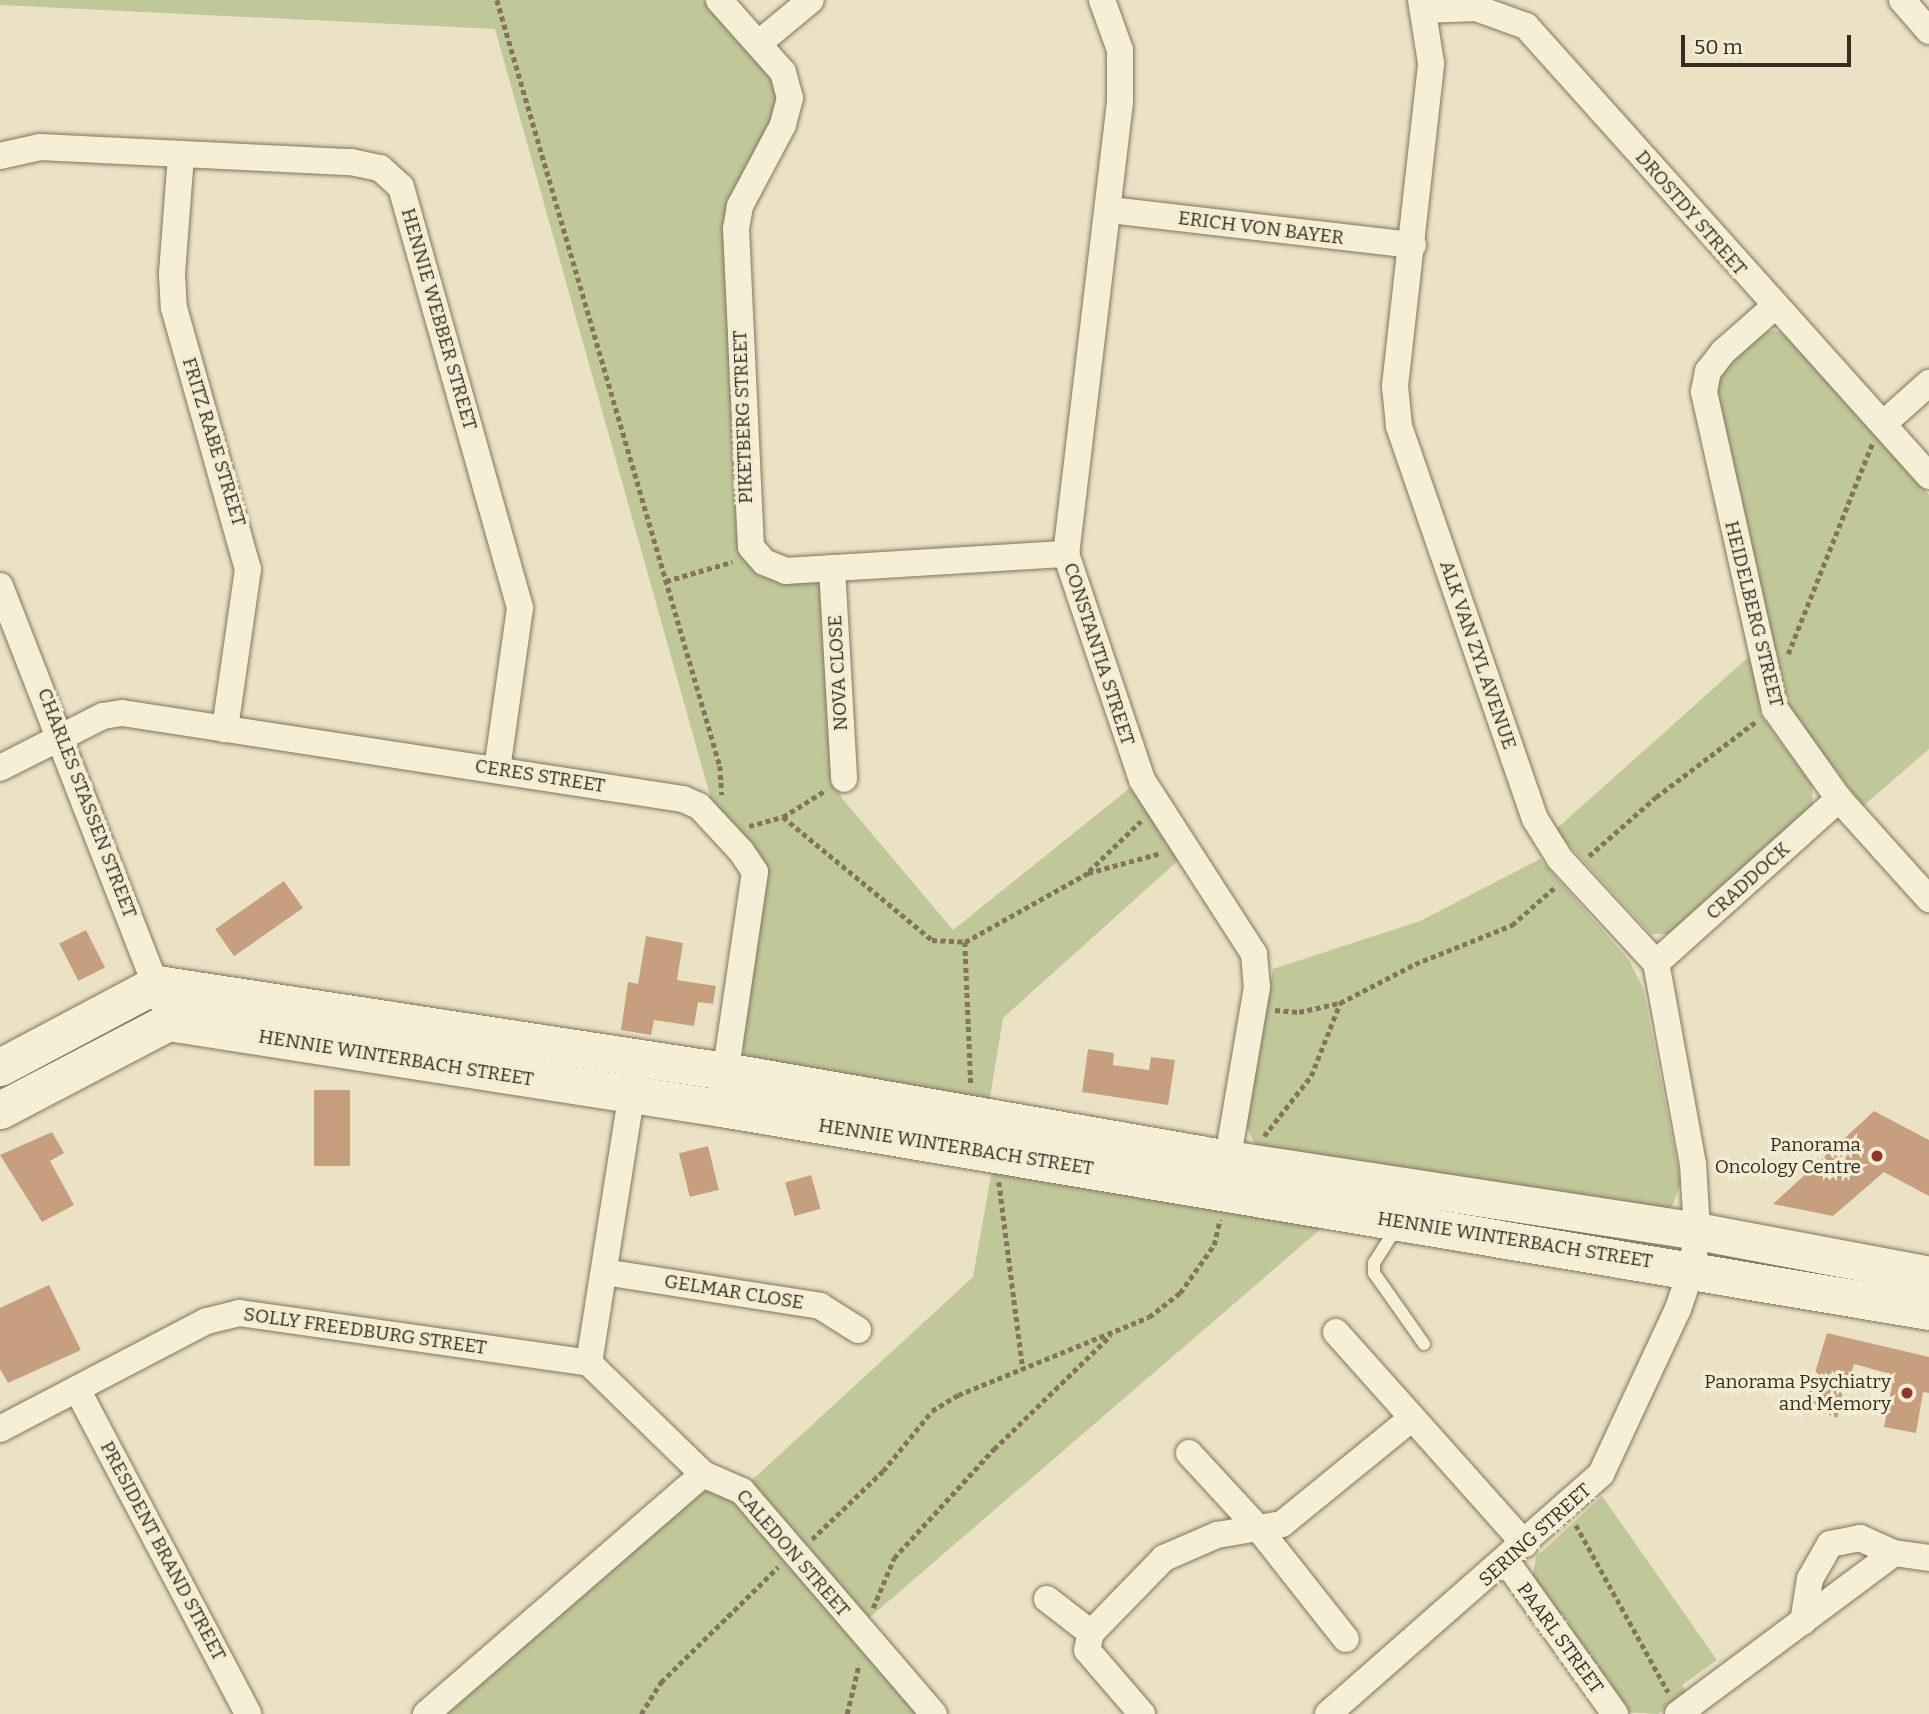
<!DOCTYPE html>
<style>
body{margin:0}
#map{position:relative;width:1929px;height:1714px;overflow:hidden;background:#ebe2c5;font-family:Bitter,serif}
div>[style]{position:absolute}
.green>*{inset:0;background:#c0c89a}
.building>*{inset:0;background:#c6a07e;transform-origin:0 0}
.path>*{height:4.5px;margin-top:-2.25px;transform-origin:0;background:repeating-linear-gradient(90deg,#85745d 0 5px,transparent 0 8.5px)}
.roads{filter:drop-shadow(0 0 2px #85745d) drop-shadow(0 0 2px #85745d)}
.lane>*{height:12px;margin:-6px;padding:0 6px;transform-origin:6px;border-radius:6px;background:#f6efd8}
.street>*{height:26px;margin:-13px;padding:0 13px;transform-origin:13px;border-radius:13px;background:#f6efd8}
.secondary>*{height:37px;margin:-18.5px;padding:0 18.5px;transform-origin:18.5px;border-radius:18.5px;background:#f6efd8}
.dots>*{width:19px;height:19px;translate:-50% -50%;box-sizing:border-box;border:4px solid #f3ecd4;border-radius:50%}
span{translate:-50% -50%;white-space:nowrap;text-align:center;line-height:1.15;-webkit-text-stroke:6px #f3ecd4;paint-order:stroke}
.street-label{font-size:19px;color:#362c1f}
.poi-label{font-size:19px;color:#362c1f}
.right{translate:-100% -50%;text-align:right}
.scale{position:absolute;left:1681px;top:35px;width:170px;height:32px;box-sizing:border-box;border:4px solid #362c1f;border-top:0;padding-left:9px;font-size:21px;line-height:24px;white-space:nowrap;color:#362c1f;-webkit-text-stroke:5px #f3ecd4;paint-order:stroke}
</style>
<div id="map">
<div class="green">
<i style="clip-path:polygon(0 0,703px 0,708px 5px,775px 80px,781px 101px,724px 226px,737px 538px,744px 559px,759px 575px,778px 582px,819px 581px,823px 587px,841px 797px,953px 930px,1130px 788px,1180px 859px,1003px 1018px,989px 1104px,745px 1057px,742px 1043px,767px 878px,765px 866px,711px 799px,495px 29px,0 5px)"></i>
<i style="clip-path:polygon(1774px 330px,1788px 336px,1929px 495px,1929px 749px,1863px 806px,1787px 707px,1715px 392px,1719px 371px,1763px 333px)"></i>
<i style="clip-path:polygon(1752px 654px,1760px 714px,1812px 785px,1813px 807px,1670px 934px,1651px 934px,1555px 830px)"></i>
<i style="clip-path:polygon(1540px 859px,1629px 960px,1643px 988px,1681px 1183px,1672px 1206px,1664px 1211px,1258px 1146px,1253px 1141px,1246px 1124px,1273px 969px,1420px 921px)"></i>
<i style="clip-path:polygon(994px 1158px,1330px 1221px,869px 1618px,751px 1481px,973px 1277px)"></i>
<i style="clip-path:polygon(710px 1490px,729px 1495px,922px 1714px,446px 1714px,697px 1495px)"></i>
<i style="clip-path:polygon(1602px 1496px,1717px 1660px,1682px 1685px,1688px 1693px,1658px 1714px,1625px 1712px,1532px 1579px,1536px 1557px)"></i>
</div>
<div class="building">
<i style="left:284px;top:881px;width:33px;height:84px;rotate:55deg"></i>
<i style="left:86px;top:930px;width:42px;height:30px;rotate:63deg"></i>
<i style="clip-path:polygon(646px 936px,683px 943px,677px 980px,716px 986px,713px 1004px,698px 1002px,694px 1026px,654px 1020px,651px 1035px,621px 1030px,628px 982px,638px 984px)"></i>
<i style="clip-path:polygon(1088px 1049px,1114px 1053px,1113px 1065px,1149px 1070px,1151px 1057px,1175px 1060px,1168px 1105px,1082px 1092px)"></i>
<i style="left:314px;top:1090px;width:36px;height:76px"></i>
<i style="clip-path:polygon(1874px 1111px,1929px 1140px,1929px 1196px,1884px 1172px,1833px 1216px,1773px 1204px)"></i>
<i style="clip-path:polygon(52px 1132px,64px 1153px,50px 1161px,74px 1205px,42px 1222px,0 1155px)"></i>
<i style="left:708px;top:1146px;width:45px;height:30px;rotate:76deg"></i>
<i style="left:811px;top:1175px;width:35px;height:27px;rotate:74deg"></i>
<i style="clip-path:polygon(49px 1285px,81px 1350px,8px 1383px,0 1369px,0 1308px)"></i>
<i style="clip-path:polygon(1827px 1333px,1929px 1357px,1929px 1393px,1923px 1392px,1916px 1433px,1884px 1427px,1894px 1375px,1854px 1364px,1837px 1418px,1805px 1406px)"></i>
</div>
<div class="path">
<i style="left:497px;top:0;width:798px;rotate:73.77deg"></i>
<i style="left:720px;top:766px;width:29px;rotate:86deg"></i>
<i style="left:666px;top:581px;width:69px;rotate:-16.1deg"></i>
<i style="left:1788px;top:654px;width:226px;rotate:-68.2deg"></i>
<i style="left:783px;top:817px;width:51px;rotate:-32.1deg"></i>
<i style="left:749px;top:826px;width:35px;rotate:-15deg"></i>
<i style="left:783px;top:817px;width:193px;rotate:39.5deg"></i>
<i style="left:932px;top:940px;width:33px;rotate:3deg"></i>
<i style="left:965px;top:942px;width:141px;rotate:-29.3deg"></i>
<i style="left:1088px;top:873px;width:76px;rotate:-15.3deg"></i>
<i style="left:1589px;top:856px;width:89px;rotate:-41.4deg"></i>
<i style="left:1656px;top:797px;width:126px;rotate:-37deg"></i>
<i style="left:1089px;top:871px;width:72px;rotate:-43.9deg"></i>
<i style="left:965px;top:942px;width:143px;rotate:87.6deg"></i>
<i style="left:1275px;top:1010px;width:24px;rotate:5deg"></i>
<i style="left:1299px;top:1012px;width:41px;rotate:-12.7deg"></i>
<i style="left:1264px;top:1136px;width:76px;rotate:-51.9deg"></i>
<i style="left:1311px;top:1076px;width:79px;rotate:-68.3deg"></i>
<i style="left:1340px;top:1003px;width:85px;rotate:-27.5deg"></i>
<i style="left:1415px;top:964px;width:105px;rotate:-21.9deg"></i>
<i style="left:1512px;top:925px;width:56px;rotate:-41.4deg"></i>
<i style="left:999px;top:1182px;width:189px;rotate:82.7deg"></i>
<i style="left:1576px;top:1525px;width:191px;rotate:61.1deg"></i>
<i style="left:812px;top:1539px;width:98px;rotate:-43.8deg"></i>
<i style="left:883px;top:1471px;width:77px;rotate:-50.8deg"></i>
<i style="left:932px;top:1411px;width:31px;rotate:-32deg"></i>
<i style="left:958px;top:1395px;width:206px;rotate:-22.2deg"></i>
<i style="left:1149px;top:1317px;width:39px;rotate:-38deg"></i>
<i style="left:1180px;top:1293px;width:59px;rotate:-54.7deg"></i>
<i style="left:1214px;top:1245px;width:26px;rotate:-77deg"></i>
<i style="left:873px;top:1608px;width:54px;rotate:-67.2deg"></i>
<i style="left:894px;top:1558px;width:148px;rotate:-47.5deg"></i>
<i style="left:994px;top:1449px;width:163px;rotate:-44.3deg"></i>
<i style="left:641px;top:1714px;width:38px;rotate:-58deg"></i>
<i style="left:661px;top:1682px;width:164px;rotate:-44.5deg"></i>
<i style="left:847px;top:1714px;width:51px;rotate:-76.5deg"></i>
</div>
<div class="roads">
<div class="lane">
<i style="left:1398px;top:1225px;width:45px;rotate:122.3deg"></i>
<i style="left:1374px;top:1263px;width:10px;rotate:90deg"></i>
<i style="left:1374px;top:1273px;width:87px;rotate:54.8deg"></i>
</div>
<div class="street">
<i style="left:719px;top:0;width:96px;rotate:48.4deg"></i>
<i style="left:783px;top:72px;width:27px;rotate:75deg"></i>
<i style="left:790px;top:98px;width:28px;rotate:105deg"></i>
<i style="left:783px;top:125px;width:92px;rotate:118deg"></i>
<i style="left:740px;top:206px;width:23px;rotate:100deg"></i>
<i style="left:736px;top:229px;width:318px;rotate:87.3deg"></i>
<i style="left:751px;top:547px;width:20px;rotate:49deg"></i>
<i style="left:764px;top:562px;width:24px;rotate:22deg"></i>
<i style="left:786px;top:571px;width:281px;rotate:-3.5deg"></i>
<i style="left:1102px;top:0;width:53px;rotate:70.2deg"></i>
<i style="left:1120px;top:50px;width:52px;rotate:90deg"></i>
<i style="left:1120px;top:102px;width:455px;rotate:96.8deg"></i>
<i style="left:1066px;top:554px;width:238px;rotate:71.4deg"></i>
<i style="left:1142px;top:780px;width:207px;rotate:57.2deg"></i>
<i style="left:1254px;top:954px;width:33px;rotate:85deg"></i>
<i style="left:1257px;top:987px;width:191px;rotate:99.7deg"></i>
<i style="left:1902px;top:0;width:41px;rotate:48.9deg"></i>
<i style="left:1425px;top:10px;width:51px;rotate:-2.2deg"></i>
<i style="left:1476px;top:8px;width:53px;rotate:19.8deg"></i>
<i style="left:1526px;top:26px;width:604px;rotate:48.15deg"></i>
<i style="left:759px;top:43px;width:67px;rotate:-39.6deg"></i>
<i style="left:0;top:156px;width:41px;rotate:-12.7deg"></i>
<i style="left:40px;top:147px;width:311px;rotate:2.8deg"></i>
<i style="left:351px;top:162px;width:30px;rotate:12deg"></i>
<i style="left:380px;top:168px;width:28px;rotate:42deg"></i>
<i style="left:401px;top:187px;width:437px;rotate:74.2deg"></i>
<i style="left:520px;top:608px;width:164px;rotate:98.1deg"></i>
<i style="left:181px;top:156px;width:118px;rotate:94.4deg"></i>
<i style="left:172px;top:274px;width:34px;rotate:87deg"></i>
<i style="left:174px;top:308px;width:271px;rotate:74.2deg"></i>
<i style="left:248px;top:569px;width:162px;rotate:98.2deg"></i>
<i style="left:1110px;top:210px;width:305px;rotate:6.6deg"></i>
<i style="left:1774px;top:307px;width:68px;rotate:138.6deg"></i>
<i style="left:1723px;top:352px;width:24px;rotate:128deg"></i>
<i style="left:1708px;top:371px;width:21px;rotate:101deg"></i>
<i style="left:1704px;top:392px;width:325px;rotate:77.4deg"></i>
<i style="left:1775px;top:709px;width:110px;rotate:54.6deg"></i>
<i style="left:1839px;top:799px;width:135px;rotate:48deg"></i>
<i style="left:1883px;top:424px;width:62px;rotate:-41.7deg"></i>
<i style="left:832px;top:568px;width:211px;rotate:86.7deg"></i>
<i style="left:0;top:586px;width:446px;rotate:68.7deg"></i>
<i style="left:0;top:768px;width:115px;rotate:-26.8deg"></i>
<i style="left:103px;top:716px;width:19px;rotate:-9deg"></i>
<i style="left:122px;top:713px;width:568px;rotate:8.72deg"></i>
<i style="left:683px;top:799px;width:17px;rotate:24deg"></i>
<i style="left:699px;top:806px;width:62px;rotate:47deg"></i>
<i style="left:741px;top:851px;width:25px;rotate:56deg"></i>
<i style="left:755px;top:872px;width:219px;rotate:98.4deg"></i>
<i style="left:1656px;top:963px;width:246px;rotate:-41.9deg"></i>
<i style="left:604px;top:1272px;width:219px;rotate:8.9deg"></i>
<i style="left:820px;top:1306px;width:45px;rotate:32.3deg"></i>
<i style="left:1336px;top:1332px;width:284px;rotate:48.3deg"></i>
<i style="left:589px;top:1363px;width:159px;rotate:44.2deg"></i>
<i style="left:703px;top:1474px;width:43px;rotate:23.6deg"></i>
<i style="left:742px;top:1491px;width:294px;rotate:49.3deg"></i>
<i style="left:589px;top:1363px;width:289px;rotate:-81deg"></i>
<i style="left:77px;top:1389px;width:367px;rotate:62.2deg"></i>
<i style="left:0;top:1429px;width:233px;rotate:-27.6deg"></i>
<i style="left:207px;top:1321px;width:33px;rotate:-14deg"></i>
<i style="left:239px;top:1313px;width:354px;rotate:8.1deg"></i>
<i style="left:1189px;top:1453px;width:103px;rotate:47.4deg"></i>
<i style="left:1259px;top:1529px;width:140px;rotate:51.7deg"></i>
<i style="left:1506px;top:1561px;width:188px;rotate:54.5deg"></i>
<i style="left:1047px;top:1599px;width:56px;rotate:37.7deg"></i>
<i style="left:1803px;top:1622px;width:44px;rotate:-80.8deg"></i>
<i style="left:1810px;top:1579px;width:40px;rotate:-60.3deg"></i>
<i style="left:1830px;top:1544px;width:31px;rotate:-11deg"></i>
<i style="left:1860px;top:1538px;width:37px;rotate:24deg"></i>
<i style="left:426px;top:1714px;width:367px;rotate:-40.9deg"></i>
<i style="left:1142px;top:1714px;width:84px;rotate:-130.7deg"></i>
<i style="left:1087px;top:1650px;width:17px;rotate:-77deg"></i>
<i style="left:1091px;top:1633px;width:105px;rotate:-45.8deg"></i>
<i style="left:1164px;top:1558px;width:58px;rotate:-23.5deg"></i>
<i style="left:1217px;top:1535px;width:66px;rotate:-9.6deg"></i>
<i style="left:1282px;top:1524px;width:168px;rotate:-39.2deg"></i>
<i style="left:1328px;top:1714px;width:363px;rotate:-41.3deg"></i>
<i style="left:1601px;top:1474px;width:182px;rotate:-65deg"></i>
<i style="left:1678px;top:1309px;width:43px;rotate:-71.1deg"></i>
<i style="left:1692px;top:1268px;width:37px;rotate:-82deg"></i>
<i style="left:1697px;top:1231px;width:67px;rotate:-93.4deg"></i>
<i style="left:1693px;top:1164px;width:204px;rotate:-100.4deg"></i>
<i style="left:1656px;top:963px;width:142px;rotate:-132.7deg"></i>
<i style="left:1560px;top:859px;width:47px;rotate:-122deg"></i>
<i style="left:1535px;top:819px;width:416px;rotate:-109.1deg"></i>
<i style="left:1399px;top:426px;width:40px;rotate:-95.7deg"></i>
<i style="left:1395px;top:386px;width:325px;rotate:-83.6deg"></i>
<i style="left:1431px;top:63px;width:64px;rotate:-99deg"></i>
<i style="left:1678px;top:1714px;width:269px;rotate:-36.7deg"></i>
<i style="left:1894px;top:1553px;width:35px;rotate:8deg"></i>
</div>
<div class="secondary">
<i style="left:0;top:1067px;width:178px;rotate:-27.9deg"></i>
<i style="left:157px;top:984px;width:575px;rotate:8.71deg"></i>
<i style="left:725px;top:1071px;width:511px;rotate:9.92deg"></i>
<i style="left:1228px;top:1159px;width:474px;rotate:8.7deg"></i>
<i style="left:1697px;top:1231px;width:236px;rotate:10.7deg"></i>
<i style="left:0;top:1110px;width:190px;rotate:-27.6deg"></i>
<i style="left:168px;top:1022px;width:560px;rotate:8.84deg"></i>
<i style="left:721px;top:1108px;width:1225px;rotate:9.54deg"></i>
</div>
</div>
<div class="dots">
<i style="left:1877px;top:1156px;background:#8f3631"></i>
<i style="left:1907px;top:1393px;background:#8f3631"></i>
</div>
<div class="street-label">
<span style="left:1691px;top:213px;rotate:49deg">DROSTDY STREET</span>
<span style="left:1261px;top:228px;rotate:7deg">ERICH VON BAYER</span>
<span style="left:439px;top:319px;rotate:74deg">HENNIE WEBBER STREET</span>
<span style="left:743px;top:417px;rotate:-92deg">PIKETBERG STREET</span>
<span style="left:214px;top:442px;rotate:73deg">FRITZ RABE STREET</span>
<span style="left:1754px;top:614px;rotate:76deg">HEIDELBERG STREET</span>
<span style="left:1099px;top:654px;rotate:72deg">CONSTANTIA STREET</span>
<span style="left:1478px;top:655px;rotate:71deg">ALK VAN ZYL AVENUE</span>
<span style="left:838px;top:673px;rotate:-93deg">NOVA CLOSE</span>
<span style="left:540px;top:776px;rotate:9deg">CERES STREET</span>
<span style="left:87px;top:803px;rotate:69deg">CHARLES STASSEN STREET</span>
<span style="left:1748px;top:881px;rotate:-42deg">CRADDOCK</span>
<span style="left:396px;top:1058px;rotate:9deg">HENNIE WINTERBACH STREET</span>
<span style="left:956px;top:1147px;rotate:9deg">HENNIE WINTERBACH STREET</span>
<span style="left:1515px;top:1240px;rotate:9deg">HENNIE WINTERBACH STREET</span>
<span style="left:734px;top:1292px;rotate:9deg">GELMAR CLOSE</span>
<span style="left:365px;top:1331px;rotate:8deg">SOLLY FREEDBURG STREET</span>
<span style="left:1535px;top:1535px;rotate:-42deg">SERING STREET</span>
<span style="left:163px;top:1551px;rotate:62deg">PRESIDENT BRAND STREET</span>
<span style="left:793px;top:1553px;rotate:49deg">CALEDON STREET</span>
<span style="left:1560px;top:1638px;rotate:54deg">PAARL STREET</span>
</div>
<div class="poi-label">
<span class="right" style="left:1861px;top:1156px">Panorama<br>Oncology Centre</span>
<span class="right" style="left:1891px;top:1393px">Panorama Psychiatry<br>and Memory</span>
</div>
<div class="scale">50 m</div>
</div>
